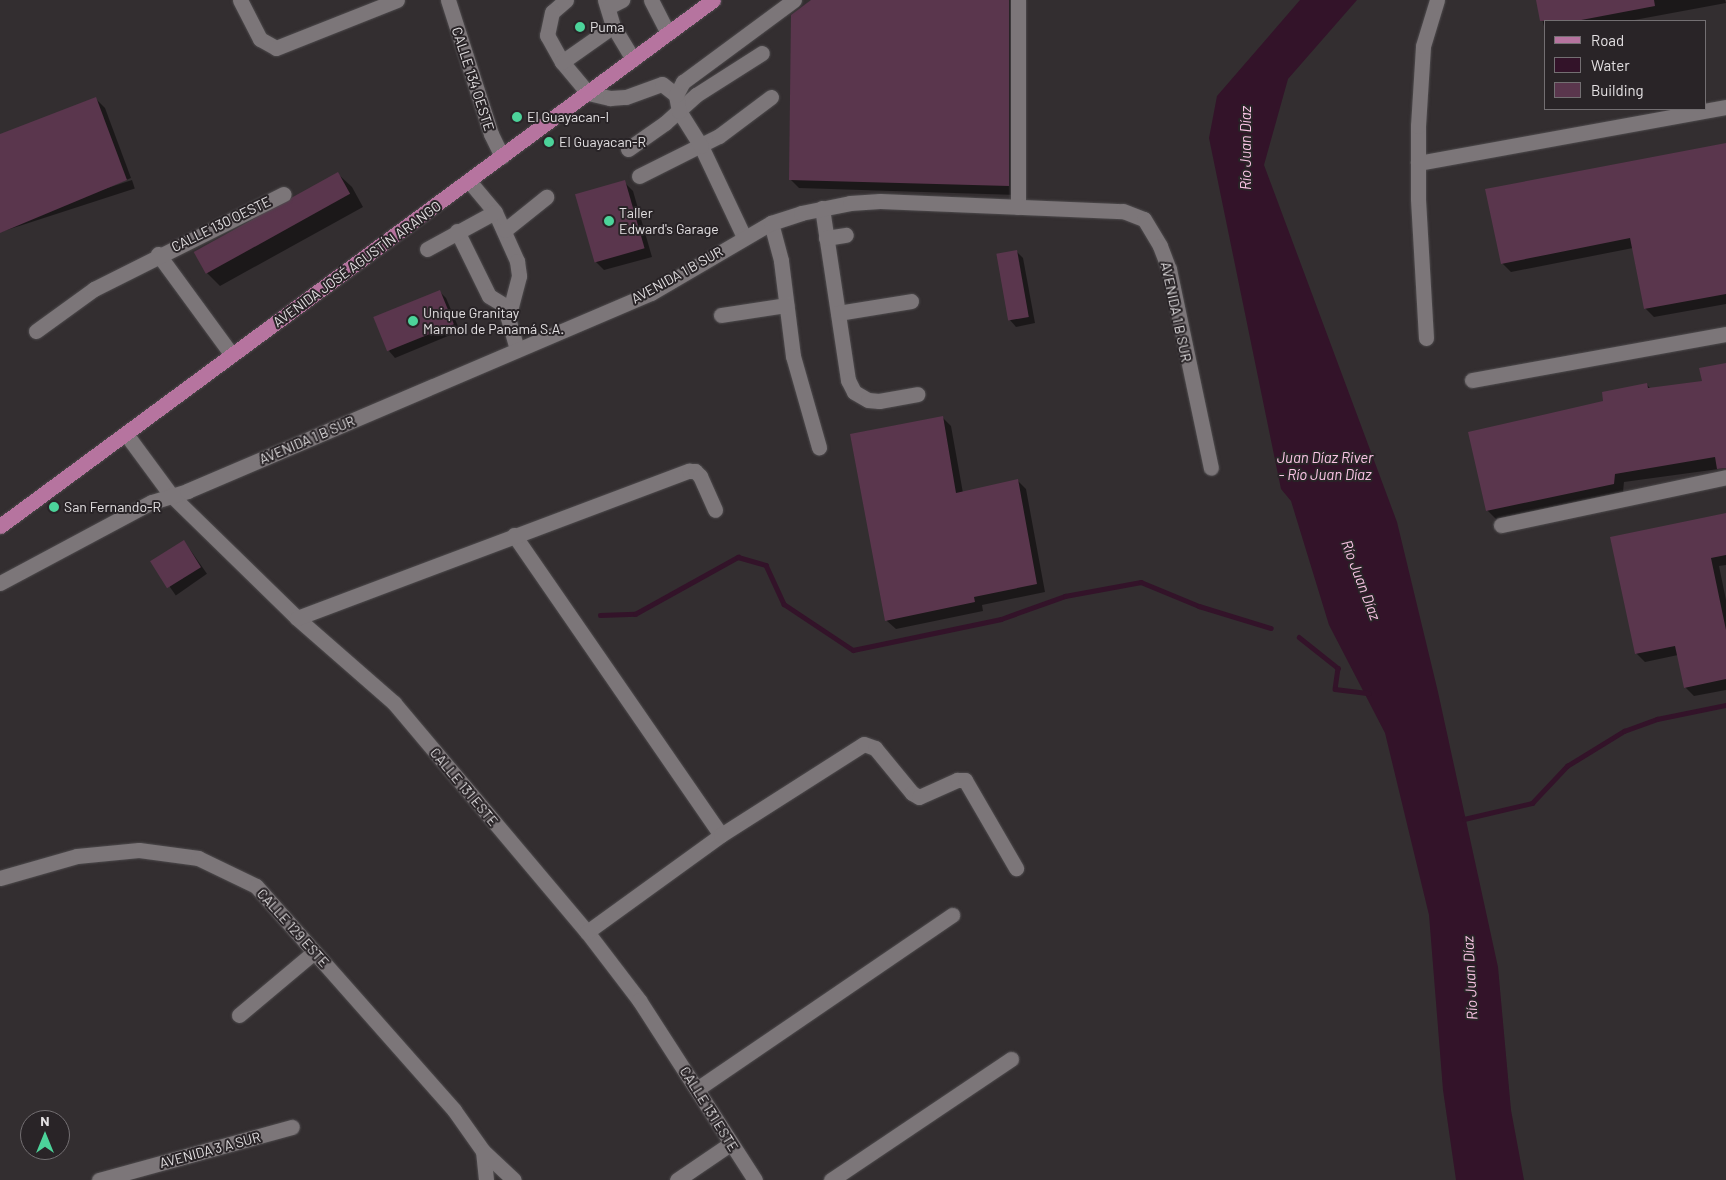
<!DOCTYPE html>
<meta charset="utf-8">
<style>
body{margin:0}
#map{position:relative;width:1726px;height:1180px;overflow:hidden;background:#332e30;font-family:Barlow,sans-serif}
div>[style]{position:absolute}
.water>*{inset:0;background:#331329}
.shadow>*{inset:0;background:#0007;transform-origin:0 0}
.stream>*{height:4.5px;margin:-2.25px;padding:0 2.25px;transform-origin:2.25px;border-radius:2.25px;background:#331329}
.building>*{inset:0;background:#5a364d;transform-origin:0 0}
.roads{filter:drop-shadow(0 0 1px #4e4b4d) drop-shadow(0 0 1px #4e4b4d)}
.minor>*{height:15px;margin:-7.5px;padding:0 7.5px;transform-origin:7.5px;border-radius:7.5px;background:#7c7679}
.major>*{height:15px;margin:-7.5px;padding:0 7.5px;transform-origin:7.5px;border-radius:7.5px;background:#b6749f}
.dots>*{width:14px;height:14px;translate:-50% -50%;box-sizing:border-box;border:2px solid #292427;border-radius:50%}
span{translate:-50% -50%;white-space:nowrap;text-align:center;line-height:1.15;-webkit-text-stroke:4px #292427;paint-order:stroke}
.poi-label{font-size:14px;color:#e3e0e2}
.left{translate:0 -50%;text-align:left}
.street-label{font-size:14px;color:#e3e0e2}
.water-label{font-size:15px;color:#fac5e5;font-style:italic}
.legend{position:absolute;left:1544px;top:20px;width:162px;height:90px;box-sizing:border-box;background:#292427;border:1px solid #736f72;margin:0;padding:6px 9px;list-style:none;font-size:15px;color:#e3e0e2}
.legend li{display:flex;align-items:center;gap:10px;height:25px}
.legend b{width:25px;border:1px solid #736f72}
.north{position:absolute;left:20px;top:1110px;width:50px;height:50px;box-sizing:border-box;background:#292427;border:1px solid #736f72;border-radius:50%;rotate:0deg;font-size:14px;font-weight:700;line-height:20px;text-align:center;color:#e3e0e2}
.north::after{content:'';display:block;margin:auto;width:18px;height:22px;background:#4cd39a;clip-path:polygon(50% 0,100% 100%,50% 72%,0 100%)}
</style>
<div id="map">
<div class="water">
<i style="clip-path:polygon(1300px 0,1357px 0,1288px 79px,1264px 165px,1397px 522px,1438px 692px,1498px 967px,1511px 1110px,1524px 1180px,1456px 1180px,1443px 1090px,1429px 915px,1385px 733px,1329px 625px,1291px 501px,1281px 489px,1209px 138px,1217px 96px)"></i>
</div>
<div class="shadow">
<i style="clip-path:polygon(813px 0,1024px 0,1017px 195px,799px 188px,790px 179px)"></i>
<i style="clip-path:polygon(1537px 0,1725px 0,1726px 3px,1629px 21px,1545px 21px,1545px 30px)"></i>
<i style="clip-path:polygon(96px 99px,105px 108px,131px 178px,0 231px,0 135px)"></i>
<i style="clip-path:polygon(1726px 144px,1726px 304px,1654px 317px,1645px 308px,1633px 248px,1511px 272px,1502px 263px)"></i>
<i style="clip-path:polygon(338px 174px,352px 187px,363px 207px,220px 286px,207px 273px)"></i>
<i style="left:132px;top:180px;width:9px;height:143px;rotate:72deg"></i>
<i style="clip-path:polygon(624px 182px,633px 191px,652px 257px,604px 270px,595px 261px)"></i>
<i style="clip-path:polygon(1016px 251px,1023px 258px,1035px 323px,1016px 327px,1010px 320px)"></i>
<i style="clip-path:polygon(439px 291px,446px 298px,460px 331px,395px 358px,389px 351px)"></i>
<i style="clip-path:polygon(1726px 364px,1726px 468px,1624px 482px,1623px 492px,1496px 519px,1487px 510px,1604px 402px,1647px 385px,1651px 389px,1703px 382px)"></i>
<i style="clip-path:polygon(942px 417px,951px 426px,963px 493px,1017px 480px,1026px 489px,1045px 592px,982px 605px,983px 611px,896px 629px,887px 621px)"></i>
<i style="clip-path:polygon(1726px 514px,1726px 565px,1719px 566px,1726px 600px,1726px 690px,1694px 696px,1685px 687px,1678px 655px,1645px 662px,1636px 653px)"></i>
<i style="left:184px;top:541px;width:40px;height:38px;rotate:55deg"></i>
</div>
<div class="stream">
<i style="left:600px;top:615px;width:35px;rotate:-2deg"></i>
<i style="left:635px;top:614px;width:118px;rotate:-29deg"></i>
<i style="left:738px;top:557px;width:29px;rotate:16deg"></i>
<i style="left:766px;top:565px;width:43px;rotate:65.2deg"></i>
<i style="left:784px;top:604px;width:83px;rotate:33.7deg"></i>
<i style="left:853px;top:650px;width:151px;rotate:-11.8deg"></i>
<i style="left:1001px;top:619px;width:68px;rotate:-19.8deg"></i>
<i style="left:1065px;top:596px;width:77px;rotate:-10.4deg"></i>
<i style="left:1141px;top:582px;width:63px;rotate:22.5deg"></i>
<i style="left:1199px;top:606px;width:75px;rotate:17deg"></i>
<i style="left:1299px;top:637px;width:50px;rotate:38.5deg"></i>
<i style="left:1338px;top:668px;width:21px;rotate:98deg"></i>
<i style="left:1335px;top:689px;width:34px;rotate:7deg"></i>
<i style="left:1464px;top:819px;width:70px;rotate:-13.2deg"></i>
<i style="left:1532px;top:803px;width:51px;rotate:-46.6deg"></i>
<i style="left:1567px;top:766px;width:67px;rotate:-31.6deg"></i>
<i style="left:1624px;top:731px;width:35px;rotate:-20deg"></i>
<i style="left:1657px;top:719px;width:70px;rotate:-11.5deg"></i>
</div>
<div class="building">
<i style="clip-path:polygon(811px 0,1009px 0,1009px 186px,789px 180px,791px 15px)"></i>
<i style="clip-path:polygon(1536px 0,1654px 0,1655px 6px,1576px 21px,1540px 21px)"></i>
<i style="clip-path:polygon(96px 97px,127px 180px,0 233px,0 134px)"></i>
<i style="clip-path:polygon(1726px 143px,1726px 294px,1644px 309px,1630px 238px,1501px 264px,1485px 189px)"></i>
<i style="left:338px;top:172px;width:25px;height:165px;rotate:61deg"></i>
<i style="left:625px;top:180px;width:71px;height:52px;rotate:74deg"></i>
<i style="left:1017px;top:250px;width:68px;height:21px;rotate:80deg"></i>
<i style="left:440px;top:290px;width:37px;height:72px;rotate:68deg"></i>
<i style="clip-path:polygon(1726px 363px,1726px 468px,1717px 469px,1715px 457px,1615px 474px,1614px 484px,1486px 511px,1468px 432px,1603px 401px,1602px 392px,1647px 383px,1648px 388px,1702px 381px,1699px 368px)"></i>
<i style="clip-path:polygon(943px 416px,956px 493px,1018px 479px,1037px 584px,974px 597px,975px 602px,885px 621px,850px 434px)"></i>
<i style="clip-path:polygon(1726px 513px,1726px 555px,1711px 558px,1726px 630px,1726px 679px,1684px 688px,1675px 646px,1635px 654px,1610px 537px)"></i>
<i style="left:184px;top:540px;width:32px;height:40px;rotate:58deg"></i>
</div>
<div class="roads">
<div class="minor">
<i style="left:240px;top:0;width:44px;rotate:62.9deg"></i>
<i style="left:260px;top:39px;width:18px;rotate:29deg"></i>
<i style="left:276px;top:48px;width:130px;rotate:-21.6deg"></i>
<i style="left:448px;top:0;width:141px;rotate:72.2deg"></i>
<i style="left:491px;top:134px;width:25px;rotate:64deg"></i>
<i style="left:566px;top:0;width:18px;rotate:139deg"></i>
<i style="left:552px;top:12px;width:24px;rotate:102deg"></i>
<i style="left:547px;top:35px;width:31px;rotate:61deg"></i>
<i style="left:562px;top:62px;width:40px;rotate:50deg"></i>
<i style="left:588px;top:93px;width:23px;rotate:13deg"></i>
<i style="left:610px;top:98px;width:16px;rotate:-4deg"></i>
<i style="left:626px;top:97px;width:38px;rotate:-20deg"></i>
<i style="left:662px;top:84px;width:18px;rotate:38deg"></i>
<i style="left:605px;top:0;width:27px;rotate:73deg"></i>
<i style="left:613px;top:26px;width:39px;rotate:59deg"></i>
<i style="left:651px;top:0;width:37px;rotate:63deg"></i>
<i style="left:608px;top:7px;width:16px;rotate:-27deg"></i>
<i style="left:562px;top:62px;width:62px;rotate:-35.2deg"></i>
<i style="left:628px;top:149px;width:45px;rotate:-35.1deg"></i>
<i style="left:665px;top:123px;width:42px;rotate:-42.1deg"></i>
<i style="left:696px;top:95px;width:78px;rotate:-32.5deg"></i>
<i style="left:1418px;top:163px;width:313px;rotate:-10.3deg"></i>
<i style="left:639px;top:176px;width:89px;rotate:-26.6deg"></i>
<i style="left:719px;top:136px;width:65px;rotate:-36.9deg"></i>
<i style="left:469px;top:181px;width:40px;rotate:50deg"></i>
<i style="left:495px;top:212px;width:54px;rotate:65.8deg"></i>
<i style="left:517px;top:261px;width:15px;rotate:82deg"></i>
<i style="left:519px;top:276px;width:43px;rotate:104.7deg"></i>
<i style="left:508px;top:318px;width:33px;rotate:74deg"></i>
<i style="left:1018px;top:207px;width:207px;rotate:-90deg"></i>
<i style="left:822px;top:208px;width:174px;rotate:81.4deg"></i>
<i style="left:848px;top:380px;width:13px;rotate:63deg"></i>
<i style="left:854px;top:392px;width:16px;rotate:30deg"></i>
<i style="left:868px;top:400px;width:11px;rotate:5deg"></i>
<i style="left:879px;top:401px;width:39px;rotate:-10deg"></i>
<i style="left:771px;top:223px;width:39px;rotate:75deg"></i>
<i style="left:781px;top:261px;width:96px;rotate:82.8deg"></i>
<i style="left:793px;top:356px;width:95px;rotate:74.1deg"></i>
<i style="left:505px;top:230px;width:53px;rotate:-38.8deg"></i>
<i style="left:457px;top:231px;width:72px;rotate:63.8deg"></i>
<i style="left:489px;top:296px;width:23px;rotate:31deg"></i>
<i style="left:744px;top:237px;width:101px;rotate:-115.3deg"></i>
<i style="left:701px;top:146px;width:41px;rotate:-122.2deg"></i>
<i style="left:679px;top:111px;width:16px;rotate:-101deg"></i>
<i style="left:676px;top:95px;width:15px;rotate:-62deg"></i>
<i style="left:683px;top:82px;width:138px;rotate:-36.5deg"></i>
<i style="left:826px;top:238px;width:20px;rotate:-9deg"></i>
<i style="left:427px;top:249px;width:77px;rotate:-28.6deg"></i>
<i style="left:158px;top:254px;width:125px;rotate:53.8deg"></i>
<i style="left:838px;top:313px;width:74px;rotate:-9.3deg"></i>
<i style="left:721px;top:315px;width:66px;rotate:-8.7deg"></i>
<i style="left:36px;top:331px;width:72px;rotate:-35.9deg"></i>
<i style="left:94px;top:289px;width:212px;rotate:-26.6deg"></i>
<i style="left:1426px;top:338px;width:140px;rotate:-93.3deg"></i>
<i style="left:1418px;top:198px;width:72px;rotate:-90deg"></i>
<i style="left:1418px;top:126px;width:80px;rotate:-86.4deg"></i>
<i style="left:1423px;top:46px;width:48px;rotate:-73.1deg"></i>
<i style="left:1472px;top:380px;width:258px;rotate:-10.3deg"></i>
<i style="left:126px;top:434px;width:76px;rotate:53.6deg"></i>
<i style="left:171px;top:495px;width:176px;rotate:44.3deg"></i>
<i style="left:297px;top:618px;width:129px;rotate:41.2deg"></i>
<i style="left:394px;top:703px;width:299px;rotate:49.9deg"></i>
<i style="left:587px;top:932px;width:86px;rotate:52.6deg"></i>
<i style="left:639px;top:1000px;width:214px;rotate:57.2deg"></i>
<i style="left:1501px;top:525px;width:230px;rotate:-12deg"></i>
<i style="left:514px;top:535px;width:364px;rotate:55.4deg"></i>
<i style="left:0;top:583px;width:172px;rotate:-28.1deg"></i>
<i style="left:152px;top:502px;width:37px;rotate:-17deg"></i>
<i style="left:187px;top:491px;width:504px;rotate:-23.11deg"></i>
<i style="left:651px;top:293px;width:139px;rotate:-30.3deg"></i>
<i style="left:771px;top:223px;width:32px;rotate:-18deg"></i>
<i style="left:801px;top:213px;width:50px;rotate:-11.5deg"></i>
<i style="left:850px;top:203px;width:30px;rotate:-4deg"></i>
<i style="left:880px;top:201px;width:243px;rotate:2.4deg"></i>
<i style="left:1123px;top:211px;width:22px;rotate:21deg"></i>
<i style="left:1144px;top:219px;width:31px;rotate:59deg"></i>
<i style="left:1160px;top:246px;width:25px;rotate:69deg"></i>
<i style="left:1169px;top:269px;width:203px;rotate:78.1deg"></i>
<i style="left:297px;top:618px;width:419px;rotate:-20.6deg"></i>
<i style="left:689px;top:471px;width:6px"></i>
<i style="left:695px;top:471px;width:7px;rotate:45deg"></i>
<i style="left:700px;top:476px;width:37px;rotate:66deg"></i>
<i style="left:0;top:878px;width:80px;rotate:-15.9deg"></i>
<i style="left:77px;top:856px;width:62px;rotate:-5.5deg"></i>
<i style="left:139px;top:850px;width:60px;rotate:7.7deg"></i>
<i style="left:198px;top:858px;width:64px;rotate:25.8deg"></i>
<i style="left:256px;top:886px;width:299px;rotate:48.5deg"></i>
<i style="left:454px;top:1110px;width:50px;rotate:54.7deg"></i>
<i style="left:483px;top:1151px;width:29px;rotate:84deg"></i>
<i style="left:587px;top:932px;width:165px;rotate:-35.9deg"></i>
<i style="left:721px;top:835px;width:169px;rotate:-32.5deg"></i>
<i style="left:864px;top:744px;width:12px;rotate:20deg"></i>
<i style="left:875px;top:748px;width:58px;rotate:50.6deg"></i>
<i style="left:912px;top:793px;width:8px;rotate:30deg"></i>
<i style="left:919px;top:797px;width:42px;rotate:-24.1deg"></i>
<i style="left:957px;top:780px;width:8px"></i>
<i style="left:965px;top:780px;width:102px;rotate:59.9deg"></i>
<i style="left:239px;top:1015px;width:98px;rotate:-40deg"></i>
<i style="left:697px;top:1089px;width:309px;rotate:-34.3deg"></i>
<i style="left:483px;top:1151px;width:42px;rotate:43.1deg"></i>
<i style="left:99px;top:1180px;width:200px;rotate:-15.4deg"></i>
<i style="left:677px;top:1180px;width:64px;rotate:-34.2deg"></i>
<i style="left:831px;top:1180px;width:217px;rotate:-33.9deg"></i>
</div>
<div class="major">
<i style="left:0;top:526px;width:886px;rotate:-36.42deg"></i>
</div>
</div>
<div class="dots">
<i style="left:580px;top:27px;background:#4cd39a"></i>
<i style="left:517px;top:117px;background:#4cd39a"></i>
<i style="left:549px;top:142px;background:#4cd39a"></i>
<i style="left:609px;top:221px;background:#4cd39a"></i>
<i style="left:413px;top:321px;background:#4cd39a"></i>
<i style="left:54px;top:507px;background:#4cd39a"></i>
</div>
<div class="poi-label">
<span class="left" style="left:590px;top:27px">Puma</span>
<span class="left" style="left:527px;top:117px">El Guayacan-I</span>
<span class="left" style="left:559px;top:142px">El Guayacan-R</span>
<span class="left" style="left:619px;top:221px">Taller<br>Edward's Garage</span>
<span class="left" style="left:423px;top:321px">Unique Granitay<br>Marmol de Panamá S.A.</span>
<span class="left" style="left:64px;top:507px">San Fernando-R</span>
</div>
<div class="street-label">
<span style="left:473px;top:79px;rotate:72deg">CALLE 134 OESTE</span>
<span style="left:221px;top:224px;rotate:-26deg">CALLE 130 OESTE</span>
<span style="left:357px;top:264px;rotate:-36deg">AVENIDA JOSÉ AGUSTÍN ARANGO</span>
<span style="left:677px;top:275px;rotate:-29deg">AVENIDA 1 B SUR</span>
<span style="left:1176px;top:312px;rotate:78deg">AVENIDA 1 B SUR</span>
<span style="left:307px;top:440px;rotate:-23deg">AVENIDA 1 B SUR</span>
<span style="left:464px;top:787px;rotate:50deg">CALLE 131 ESTE</span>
<span style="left:293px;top:928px;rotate:48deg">CALLE 129 ESTE</span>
<span style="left:709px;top:1109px;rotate:58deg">CALLE 131 ESTE</span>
<span style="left:210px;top:1150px;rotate:-15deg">AVENIDA 3 A SUR</span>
</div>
<div class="water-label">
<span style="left:1246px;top:148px;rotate:-90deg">Río Juan Díaz</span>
<span style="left:1325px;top:466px">Juan Díaz River<br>- Río Juan Díaz</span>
<span style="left:1361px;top:580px;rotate:69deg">Río Juan Díaz</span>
<span style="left:1470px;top:978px;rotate:-93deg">Río Juan Díaz</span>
</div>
<ul class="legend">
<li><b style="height:6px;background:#b6749f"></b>Road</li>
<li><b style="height:14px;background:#331329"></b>Water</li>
<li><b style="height:14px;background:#5a364d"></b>Building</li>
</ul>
<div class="north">N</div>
</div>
